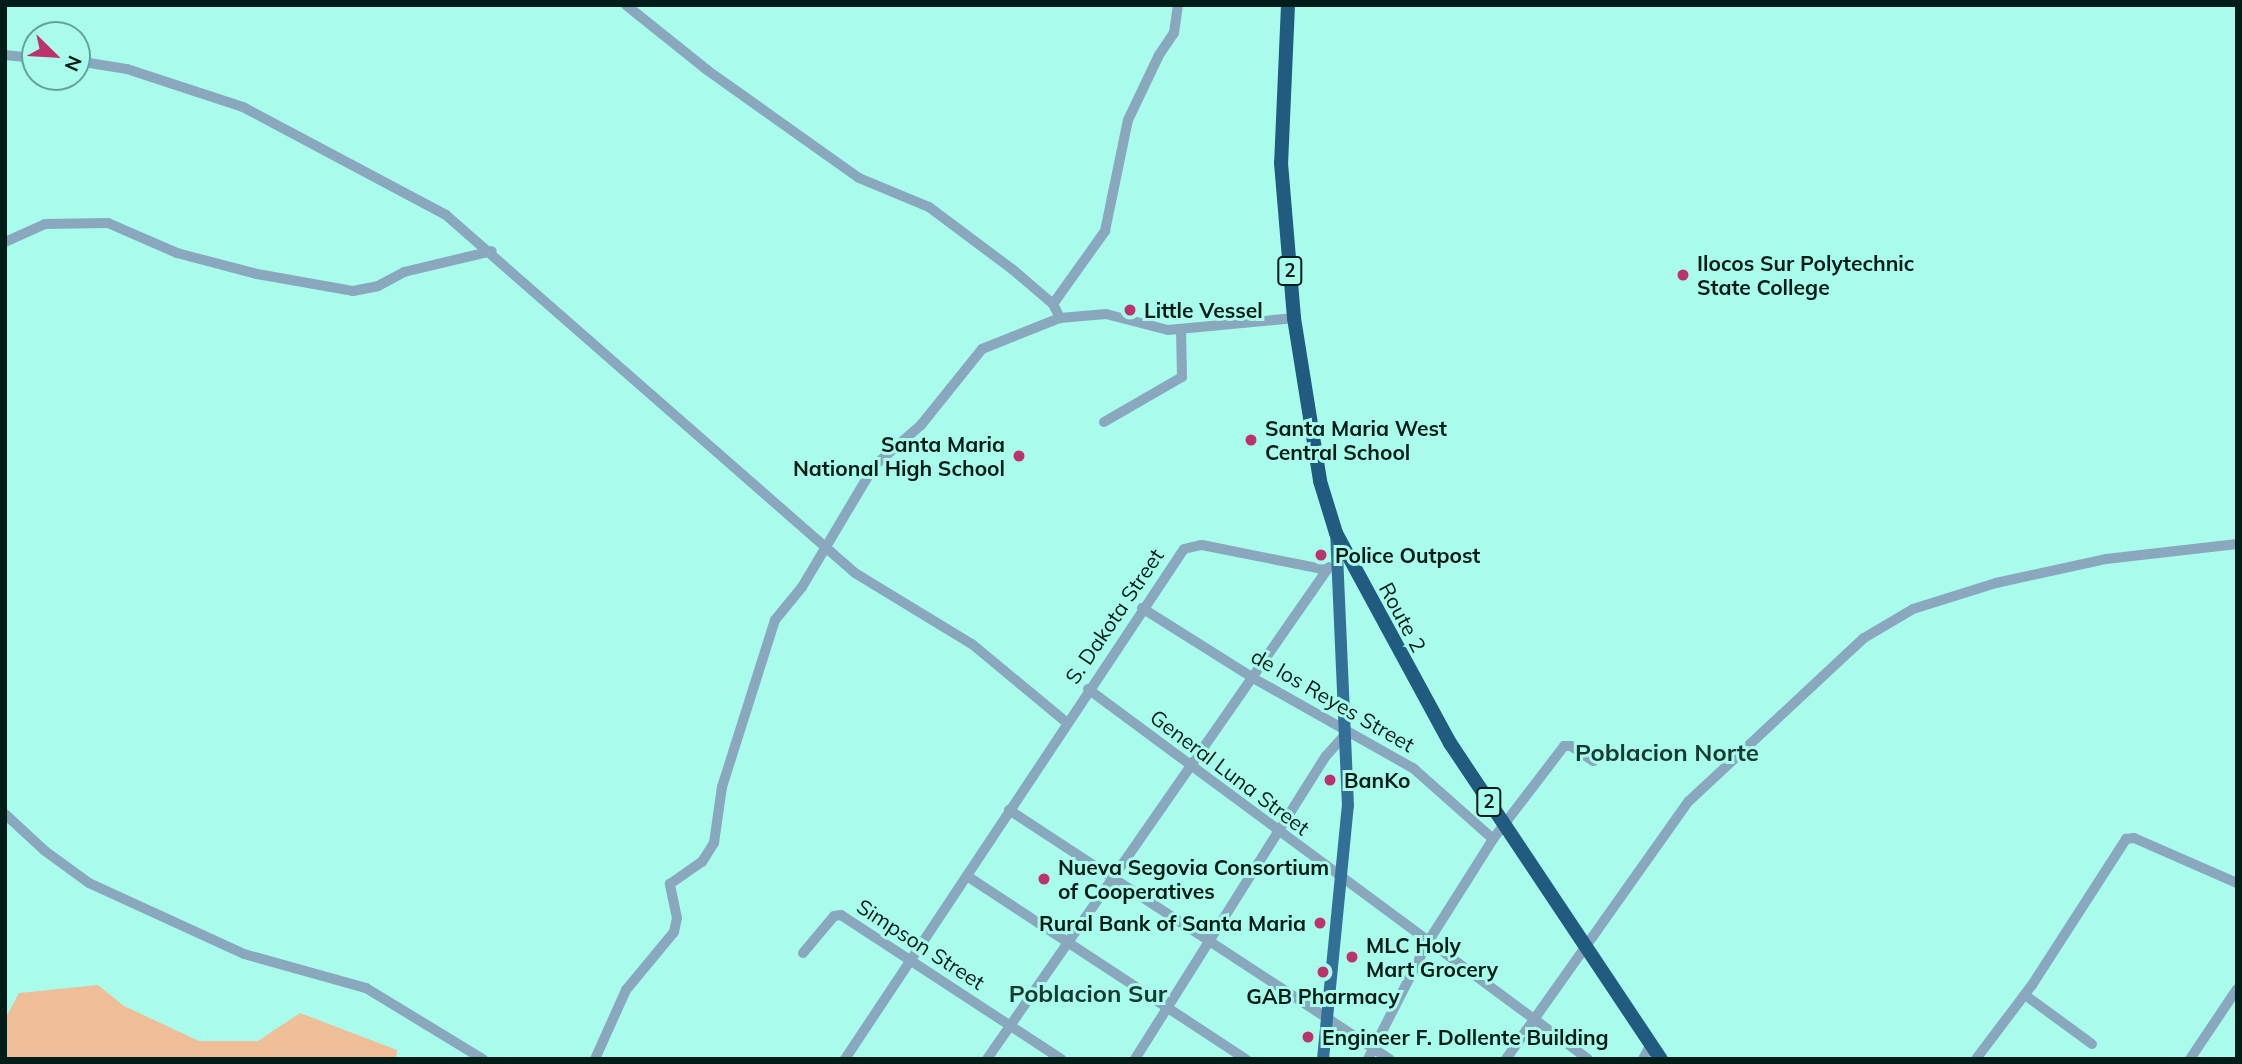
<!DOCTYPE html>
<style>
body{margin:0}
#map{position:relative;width:2242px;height:1064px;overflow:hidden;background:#a9fceb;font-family:Mulish,sans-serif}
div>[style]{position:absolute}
.green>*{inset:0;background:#eebe99}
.minor>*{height:10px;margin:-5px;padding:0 5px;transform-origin:5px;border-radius:5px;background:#89a8be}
.major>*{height:12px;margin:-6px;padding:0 6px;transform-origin:6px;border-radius:6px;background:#337098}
.highway>*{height:14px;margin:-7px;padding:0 7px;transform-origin:7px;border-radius:7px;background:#215b80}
.dots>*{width:19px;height:19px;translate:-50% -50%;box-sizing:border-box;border:4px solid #a9fceb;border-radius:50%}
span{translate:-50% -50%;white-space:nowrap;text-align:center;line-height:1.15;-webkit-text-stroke:6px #a9fceb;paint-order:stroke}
.shield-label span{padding:2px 5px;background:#a9fceb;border:2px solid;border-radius:5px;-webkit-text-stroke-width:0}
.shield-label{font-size:19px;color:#001d18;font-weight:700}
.poi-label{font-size:21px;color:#001d18;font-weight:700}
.left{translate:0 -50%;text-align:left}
.right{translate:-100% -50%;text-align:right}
.street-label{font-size:21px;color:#001d18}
.quarter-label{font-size:24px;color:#173a34;font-weight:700}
.frame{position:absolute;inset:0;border:7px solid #001d18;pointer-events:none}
.north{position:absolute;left:21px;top:21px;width:70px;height:70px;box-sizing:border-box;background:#a9fceb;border:2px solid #65a397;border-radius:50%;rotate:114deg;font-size:19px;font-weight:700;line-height:28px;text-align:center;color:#001d18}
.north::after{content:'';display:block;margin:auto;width:24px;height:32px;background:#bc326c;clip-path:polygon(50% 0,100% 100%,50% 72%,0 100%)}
</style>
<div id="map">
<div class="green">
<i style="clip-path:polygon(98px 985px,124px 1006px,199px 1041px,258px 1041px,300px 1013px,397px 1050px,396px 1059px,5px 1059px,5px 1019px,19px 993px)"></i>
</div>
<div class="minor">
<i style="left:626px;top:5px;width:104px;rotate:38.7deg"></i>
<i style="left:707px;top:70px;width:186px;rotate:35.4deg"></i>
<i style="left:859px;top:178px;width:76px;rotate:22.5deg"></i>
<i style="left:929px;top:207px;width:104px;rotate:36.8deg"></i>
<i style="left:1012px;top:269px;width:54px;rotate:40.5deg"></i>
<i style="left:1053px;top:304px;width:16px;rotate:63deg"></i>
<i style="left:5px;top:55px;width:30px;rotate:6deg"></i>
<i style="left:77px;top:61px;width:51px;rotate:9.1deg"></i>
<i style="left:127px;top:69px;width:122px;rotate:18.1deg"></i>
<i style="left:243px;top:107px;width:230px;rotate:28deg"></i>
<i style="left:446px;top:215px;width:544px;rotate:41.2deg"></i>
<i style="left:855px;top:573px;width:137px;rotate:31.3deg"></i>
<i style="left:972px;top:644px;width:124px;rotate:39.7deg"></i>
<i style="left:5px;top:242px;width:44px;rotate:-24.2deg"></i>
<i style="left:45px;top:224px;width:63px;rotate:-0.9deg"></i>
<i style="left:108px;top:223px;width:75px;rotate:23.5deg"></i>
<i style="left:177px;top:253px;width:83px;rotate:14.7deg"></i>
<i style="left:257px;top:274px;width:97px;rotate:10deg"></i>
<i style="left:353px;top:291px;width:25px;rotate:-11deg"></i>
<i style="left:378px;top:286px;width:30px;rotate:-28deg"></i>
<i style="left:404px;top:272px;width:90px;rotate:-13.4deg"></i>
<i style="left:1053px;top:304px;width:90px;rotate:-54.5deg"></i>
<i style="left:1105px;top:231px;width:113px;rotate:-78.3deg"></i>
<i style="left:1128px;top:120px;width:72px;rotate:-64.5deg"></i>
<i style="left:1159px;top:55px;width:27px;rotate:-56deg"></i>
<i style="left:1174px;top:33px;width:28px;rotate:-82deg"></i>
<i style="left:1104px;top:422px;width:90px;rotate:-30deg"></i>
<i style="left:1182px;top:377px;width:48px;rotate:-91.2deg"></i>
<i style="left:1142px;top:608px;width:131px;rotate:32.2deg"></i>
<i style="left:1253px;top:678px;width:184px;rotate:29.4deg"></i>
<i style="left:1413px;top:768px;width:107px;rotate:41.6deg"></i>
<i style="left:1088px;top:689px;width:622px;rotate:36.5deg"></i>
<i style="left:1009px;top:810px;width:455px;rotate:33.2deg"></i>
<i style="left:5px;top:814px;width:54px;rotate:42.8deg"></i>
<i style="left:45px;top:851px;width:54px;rotate:36deg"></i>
<i style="left:89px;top:883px;width:170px;rotate:24.6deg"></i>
<i style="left:244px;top:954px;width:127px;rotate:15.6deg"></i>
<i style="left:366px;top:988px;width:137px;rotate:31.3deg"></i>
<i style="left:967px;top:876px;width:334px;rotate:33.3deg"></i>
<i style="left:803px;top:953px;width:48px;rotate:-50deg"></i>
<i style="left:834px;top:916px;width:7px;rotate:-8deg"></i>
<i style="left:841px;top:915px;width:263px;rotate:33.2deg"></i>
<i style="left:2025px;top:995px;width:83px;rotate:36.2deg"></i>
<i style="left:595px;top:1059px;width:76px;rotate:-65.8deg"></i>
<i style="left:626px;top:990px;width:75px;rotate:-50.4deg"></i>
<i style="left:674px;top:932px;width:14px;rotate:-78deg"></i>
<i style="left:677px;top:918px;width:35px;rotate:-102deg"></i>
<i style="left:670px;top:884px;width:39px;rotate:-35deg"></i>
<i style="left:702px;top:862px;width:22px;rotate:-58deg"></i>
<i style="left:714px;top:843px;width:57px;rotate:-81.9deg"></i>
<i style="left:722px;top:787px;width:175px;rotate:-72.4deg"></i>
<i style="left:775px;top:620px;width:43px;rotate:-50.7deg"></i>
<i style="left:802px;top:587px;width:141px;rotate:-59.2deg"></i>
<i style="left:874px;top:466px;width:62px;rotate:-41.1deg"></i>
<i style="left:921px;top:425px;width:97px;rotate:-51.2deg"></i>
<i style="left:982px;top:349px;width:84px;rotate:-21.7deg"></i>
<i style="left:1060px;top:318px;width:46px;rotate:-5deg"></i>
<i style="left:1106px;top:314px;width:64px;rotate:14.5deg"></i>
<i style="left:1168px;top:330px;width:127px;rotate:-5.4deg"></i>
<i style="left:845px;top:1059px;width:612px;rotate:-56.39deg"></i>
<i style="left:1184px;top:549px;width:18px;rotate:-13deg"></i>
<i style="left:1202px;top:545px;width:127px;rotate:11.3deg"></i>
<i style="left:987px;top:1059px;width:599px;rotate:-55.2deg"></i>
<i style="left:1135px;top:1059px;width:358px;rotate:-57.8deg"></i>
<i style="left:1326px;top:756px;width:27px;rotate:-48deg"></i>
<i style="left:1368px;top:1059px;width:131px;rotate:-62.9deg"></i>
<i style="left:1428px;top:942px;width:122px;rotate:-57.7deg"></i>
<i style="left:1493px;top:839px;width:117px;rotate:-52.6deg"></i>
<i style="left:1564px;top:746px;width:7px"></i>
<i style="left:1571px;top:746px;width:27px;rotate:34deg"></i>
<i style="left:1506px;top:1059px;width:316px;rotate:-54.7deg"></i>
<i style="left:1689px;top:801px;width:239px;rotate:-43deg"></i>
<i style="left:1864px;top:638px;width:57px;rotate:-30.6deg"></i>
<i style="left:1913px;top:609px;width:87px;rotate:-17.4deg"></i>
<i style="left:1996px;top:583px;width:113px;rotate:-12.3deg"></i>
<i style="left:2106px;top:559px;width:132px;rotate:-6.5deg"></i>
<i style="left:1643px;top:1059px;width:17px;rotate:-62deg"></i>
<i style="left:1976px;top:1059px;width:93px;rotate:-52.9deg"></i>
<i style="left:2032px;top:985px;width:174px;rotate:-57.2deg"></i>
<i style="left:2126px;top:839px;width:8px;rotate:-7deg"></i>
<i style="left:2134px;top:838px;width:112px;rotate:23.6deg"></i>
<i style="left:2190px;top:1059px;width:84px;rotate:-56.1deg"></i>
</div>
<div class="major">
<i style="left:1323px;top:1059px;width:254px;rotate:-84.4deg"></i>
<i style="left:1348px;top:806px;width:273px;rotate:-92.5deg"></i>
</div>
<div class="highway">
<i style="left:1288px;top:5px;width:158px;rotate:92.5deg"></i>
<i style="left:1281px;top:163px;width:156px;rotate:85.2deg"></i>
<i style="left:1294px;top:318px;width:165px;rotate:80.9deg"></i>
<i style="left:1320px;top:481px;width:54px;rotate:72.9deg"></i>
<i style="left:1336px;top:533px;width:239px;rotate:61.5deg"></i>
<i style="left:1450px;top:743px;width:380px;rotate:56.3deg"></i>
</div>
<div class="dots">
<i style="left:1683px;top:275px;background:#bc326c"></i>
<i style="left:1130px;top:310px;background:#bc326c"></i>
<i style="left:1251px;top:440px;background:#bc326c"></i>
<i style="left:1019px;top:456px;background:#bc326c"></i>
<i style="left:1321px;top:555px;background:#bc326c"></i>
<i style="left:1330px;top:780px;background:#bc326c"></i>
<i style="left:1044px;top:879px;background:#bc326c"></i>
<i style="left:1320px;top:923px;background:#bc326c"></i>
<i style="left:1352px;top:957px;background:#bc326c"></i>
<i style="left:1323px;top:972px;background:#bc326c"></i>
<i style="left:1308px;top:1037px;background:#bc326c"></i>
</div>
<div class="shield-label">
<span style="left:1290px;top:271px">2</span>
<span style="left:1489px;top:802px">2</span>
</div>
<div class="poi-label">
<span class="left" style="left:1697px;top:275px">Ilocos Sur Polytechnic<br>State College</span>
<span class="left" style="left:1144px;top:310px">Little Vessel</span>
<span class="left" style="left:1265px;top:440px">Santa Maria West<br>Central School</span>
<span class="right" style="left:1005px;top:456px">Santa Maria<br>National High School</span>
<span class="left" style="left:1335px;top:555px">Police Outpost</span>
<span class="left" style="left:1344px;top:780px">BanKo</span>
<span class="left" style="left:1058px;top:879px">Nueva Segovia Consortium<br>of Cooperatives</span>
<span class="right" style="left:1306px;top:923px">Rural Bank of Santa Maria</span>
<span class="left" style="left:1366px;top:957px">MLC Holy<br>Mart Grocery</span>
<span style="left:1323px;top:996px">GAB Pharmacy</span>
<span class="left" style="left:1322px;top:1037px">Engineer F. Dollente Building</span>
</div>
<div class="street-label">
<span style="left:1114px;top:616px;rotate:-56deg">S. Dakota Street</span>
<span style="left:1403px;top:617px;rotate:62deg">Route 2</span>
<span style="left:1333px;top:700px;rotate:30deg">de los Reyes Street</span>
<span style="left:1230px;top:772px;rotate:37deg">General Luna Street</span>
<span style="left:921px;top:944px;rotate:33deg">Simpson Street</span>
</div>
<div class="quarter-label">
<span style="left:1667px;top:753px">Poblacion Norte</span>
<span style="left:1088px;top:994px">Poblacion Sur</span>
</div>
<div class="frame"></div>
<div class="north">N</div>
</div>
